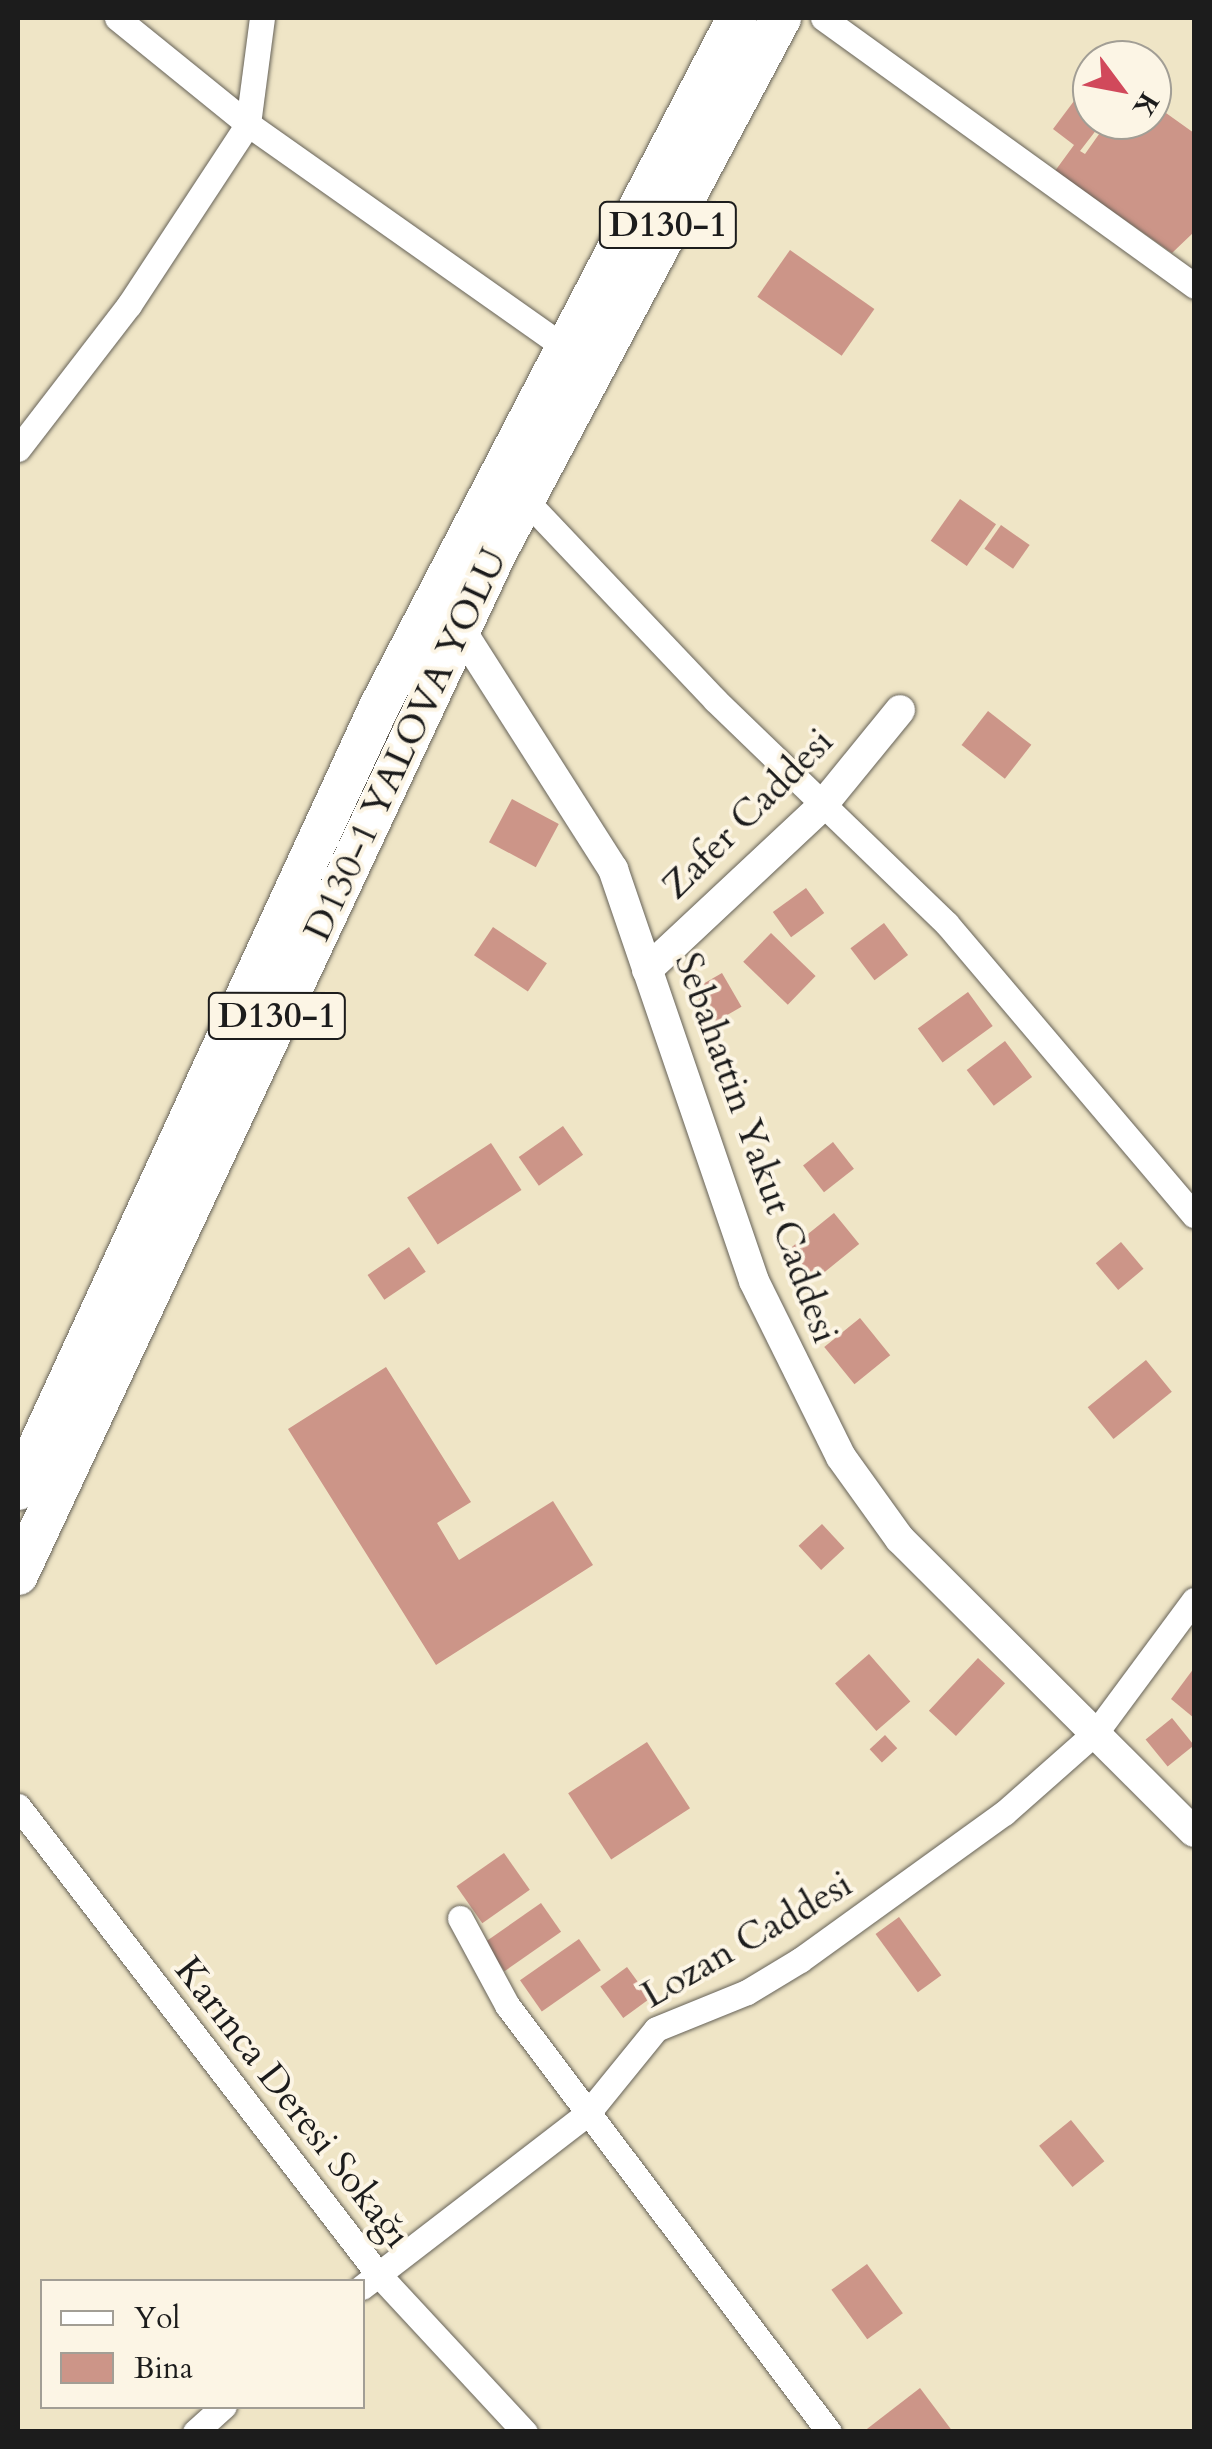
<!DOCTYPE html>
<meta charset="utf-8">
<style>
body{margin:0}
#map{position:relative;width:1212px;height:2449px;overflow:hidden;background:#efe5c6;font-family:Cardo,serif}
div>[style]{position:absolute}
.building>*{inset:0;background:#cc9588;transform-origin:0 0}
.roads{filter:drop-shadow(0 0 2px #666258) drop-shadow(0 0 2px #666258)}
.minor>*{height:25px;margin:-12.5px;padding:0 12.5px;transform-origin:12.5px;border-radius:12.5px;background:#fff}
.tertiary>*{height:30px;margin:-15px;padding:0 15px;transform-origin:15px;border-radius:15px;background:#fff}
.trunk>*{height:40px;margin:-20px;padding:0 20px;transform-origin:20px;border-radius:20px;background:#fff}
span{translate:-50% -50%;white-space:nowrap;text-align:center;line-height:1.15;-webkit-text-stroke:8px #fcf5e5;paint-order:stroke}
.shield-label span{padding:2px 8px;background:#fcf5e5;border:2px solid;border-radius:8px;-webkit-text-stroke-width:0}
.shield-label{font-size:35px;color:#1c1c1c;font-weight:700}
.street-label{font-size:38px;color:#1c1c1c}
.frame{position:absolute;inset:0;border:20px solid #1c1c1c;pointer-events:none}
.legend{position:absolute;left:40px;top:2279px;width:325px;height:130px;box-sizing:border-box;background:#fcf5e5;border:2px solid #a29e95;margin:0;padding:12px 18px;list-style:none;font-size:30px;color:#1c1c1c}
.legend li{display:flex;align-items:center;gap:20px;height:50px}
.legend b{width:50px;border:2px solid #a29e95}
.north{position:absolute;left:1072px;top:40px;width:100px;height:100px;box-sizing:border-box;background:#fcf5e5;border:2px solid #a29e95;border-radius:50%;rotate:122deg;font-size:28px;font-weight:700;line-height:40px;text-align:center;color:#1c1c1c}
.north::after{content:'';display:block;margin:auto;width:35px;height:45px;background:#d1495b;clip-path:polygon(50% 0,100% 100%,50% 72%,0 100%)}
</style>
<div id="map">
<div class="building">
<i style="clip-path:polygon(1083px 89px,1092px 96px,1092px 120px,1104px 120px,1080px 151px,1085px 154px,1109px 120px,1152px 120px,1152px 103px,1194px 133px,1194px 232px,1172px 253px,1055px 171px,1074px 145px,1053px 129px)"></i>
<i style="left:790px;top:250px;width:103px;height:57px;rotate:35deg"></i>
<i style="left:960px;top:499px;width:44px;height:51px;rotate:35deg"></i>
<i style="left:1001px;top:525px;width:35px;height:29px;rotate:35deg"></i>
<i style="left:988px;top:711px;width:55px;height:43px;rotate:38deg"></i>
<i style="left:512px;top:799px;width:53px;height:49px;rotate:28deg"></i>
<i style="left:806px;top:888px;width:31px;height:41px;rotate:54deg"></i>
<i style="left:884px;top:923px;width:40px;height:42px;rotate:53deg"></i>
<i style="left:493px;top:927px;width:65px;height:34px;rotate:34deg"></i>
<i style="left:771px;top:933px;width:62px;height:40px;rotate:44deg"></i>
<i style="left:722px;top:973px;width:39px;height:33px;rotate:60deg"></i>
<i style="left:968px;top:992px;width:42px;height:62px;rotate:54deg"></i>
<i style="left:1005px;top:1041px;width:45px;height:48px;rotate:53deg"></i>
<i style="left:563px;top:1126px;width:35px;height:54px;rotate:55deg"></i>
<i style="left:833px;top:1142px;width:34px;height:38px;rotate:52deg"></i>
<i style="left:491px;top:1143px;width:56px;height:100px;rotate:57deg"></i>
<i style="left:834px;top:1213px;width:40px;height:57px;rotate:51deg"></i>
<i style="left:1121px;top:1242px;width:35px;height:33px;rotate:50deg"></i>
<i style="left:409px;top:1247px;width:30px;height:50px;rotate:56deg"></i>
<i style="left:860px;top:1318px;width:48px;height:46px;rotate:51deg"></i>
<i style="left:1146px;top:1360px;width:41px;height:75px;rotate:51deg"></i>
<i style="clip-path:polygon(386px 1367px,471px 1502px,437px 1523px,459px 1560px,553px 1501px,593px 1565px,436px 1665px,288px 1429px)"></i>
<i style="left:822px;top:1524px;width:33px;height:32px;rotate:47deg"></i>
<i style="left:869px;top:1654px;width:63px;height:45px;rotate:49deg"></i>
<i style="left:978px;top:1658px;width:37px;height:72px;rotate:43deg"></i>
<i style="clip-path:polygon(1194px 1668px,1194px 1718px,1171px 1699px)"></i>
<i style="left:1172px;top:1718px;width:35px;height:34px;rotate:51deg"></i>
<i style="left:885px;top:1735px;width:18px;height:21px;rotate:47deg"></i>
<i style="left:647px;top:1742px;width:79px;height:94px;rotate:57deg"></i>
<i style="left:504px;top:1853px;width:45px;height:58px;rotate:55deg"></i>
<i style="left:541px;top:1903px;width:35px;height:69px;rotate:55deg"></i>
<i style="left:899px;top:1917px;width:72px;height:29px;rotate:54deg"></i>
<i style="left:579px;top:1939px;width:38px;height:72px;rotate:55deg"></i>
<i style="left:627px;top:1967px;width:39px;height:33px;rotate:54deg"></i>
<i style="left:1071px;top:2120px;width:53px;height:41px;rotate:51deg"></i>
<i style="left:867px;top:2264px;width:61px;height:44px;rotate:54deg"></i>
<i style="clip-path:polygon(920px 2388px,953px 2432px,863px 2432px)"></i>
</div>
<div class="roads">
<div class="minor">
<i style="left:117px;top:18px;width:169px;rotate:39deg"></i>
<i style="left:248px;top:124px;width:385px;rotate:35.2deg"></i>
<i style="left:823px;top:18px;width:458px;rotate:35.8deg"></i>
<i style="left:18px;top:449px;width:182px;rotate:-52.4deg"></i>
<i style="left:129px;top:305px;width:217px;rotate:-56.7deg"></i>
<i style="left:248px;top:124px;width:107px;rotate:-82.5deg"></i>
<i style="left:534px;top:509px;width:263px;rotate:46.5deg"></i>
<i style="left:715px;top:700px;width:322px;rotate:44deg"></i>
<i style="left:947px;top:924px;width:382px;rotate:49.7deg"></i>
<i style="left:18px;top:1806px;width:590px;rotate:52.43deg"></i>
<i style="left:378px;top:2274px;width:216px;rotate:47.1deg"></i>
<i style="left:460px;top:1918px;width:99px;rotate:61.6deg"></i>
<i style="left:507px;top:2005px;width:535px;rotate:52.98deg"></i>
<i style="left:362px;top:2287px;width:284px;rotate:-37.6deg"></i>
<i style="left:587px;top:2114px;width:109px;rotate:-50.9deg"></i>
<i style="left:656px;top:2029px;width:98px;rotate:-22.1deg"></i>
<i style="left:747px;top:1992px;width:62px;rotate:-31.1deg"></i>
<i style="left:800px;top:1960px;width:251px;rotate:-35.8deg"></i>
<i style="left:1004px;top:1813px;width:124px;rotate:-41.4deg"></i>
<i style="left:1097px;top:1731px;width:163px;rotate:-53.5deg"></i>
<i style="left:195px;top:2432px;width:39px;rotate:-42deg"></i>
</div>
<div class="tertiary">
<i style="left:460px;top:629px;width:285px;rotate:57.5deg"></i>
<i style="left:613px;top:869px;width:435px;rotate:71.1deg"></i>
<i style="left:754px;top:1281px;width:196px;rotate:63.7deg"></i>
<i style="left:841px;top:1457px;width:101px;rotate:54.3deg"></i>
<i style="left:900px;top:1539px;width:415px;rotate:44.9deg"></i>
<i style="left:647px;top:970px;width:238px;rotate:-43.1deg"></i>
<i style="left:821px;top:807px;width:125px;rotate:-50.8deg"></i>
</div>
<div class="trunk">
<i style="left:18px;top:1490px;width:862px;rotate:-65.25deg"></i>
<i style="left:379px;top:707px;width:776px;rotate:-62.54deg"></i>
<i style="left:18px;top:1575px;width:1127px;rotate:-64.91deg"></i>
<i style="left:496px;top:554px;width:607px;rotate:-62deg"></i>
</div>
</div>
<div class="shield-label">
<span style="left:668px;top:225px">D130-1</span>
<span style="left:277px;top:1016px">D130-1</span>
</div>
<div class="street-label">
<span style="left:406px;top:745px;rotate:-65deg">D130-1 YALOVA YOLU</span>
<span style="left:748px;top:814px;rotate:-45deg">Zafer Caddesi</span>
<span style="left:756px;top:1148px;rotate:70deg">Sebahattin Yakut Caddesi</span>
<span style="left:747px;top:1940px;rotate:-30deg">Lozan Caddesi</span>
<span style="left:292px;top:2103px;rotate:52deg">Karınca Deresi Sokağı</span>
</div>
<div class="frame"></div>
<ul class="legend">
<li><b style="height:12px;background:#fff"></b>Yol</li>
<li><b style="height:28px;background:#cc9588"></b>Bina</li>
</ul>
<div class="north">K</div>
</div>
